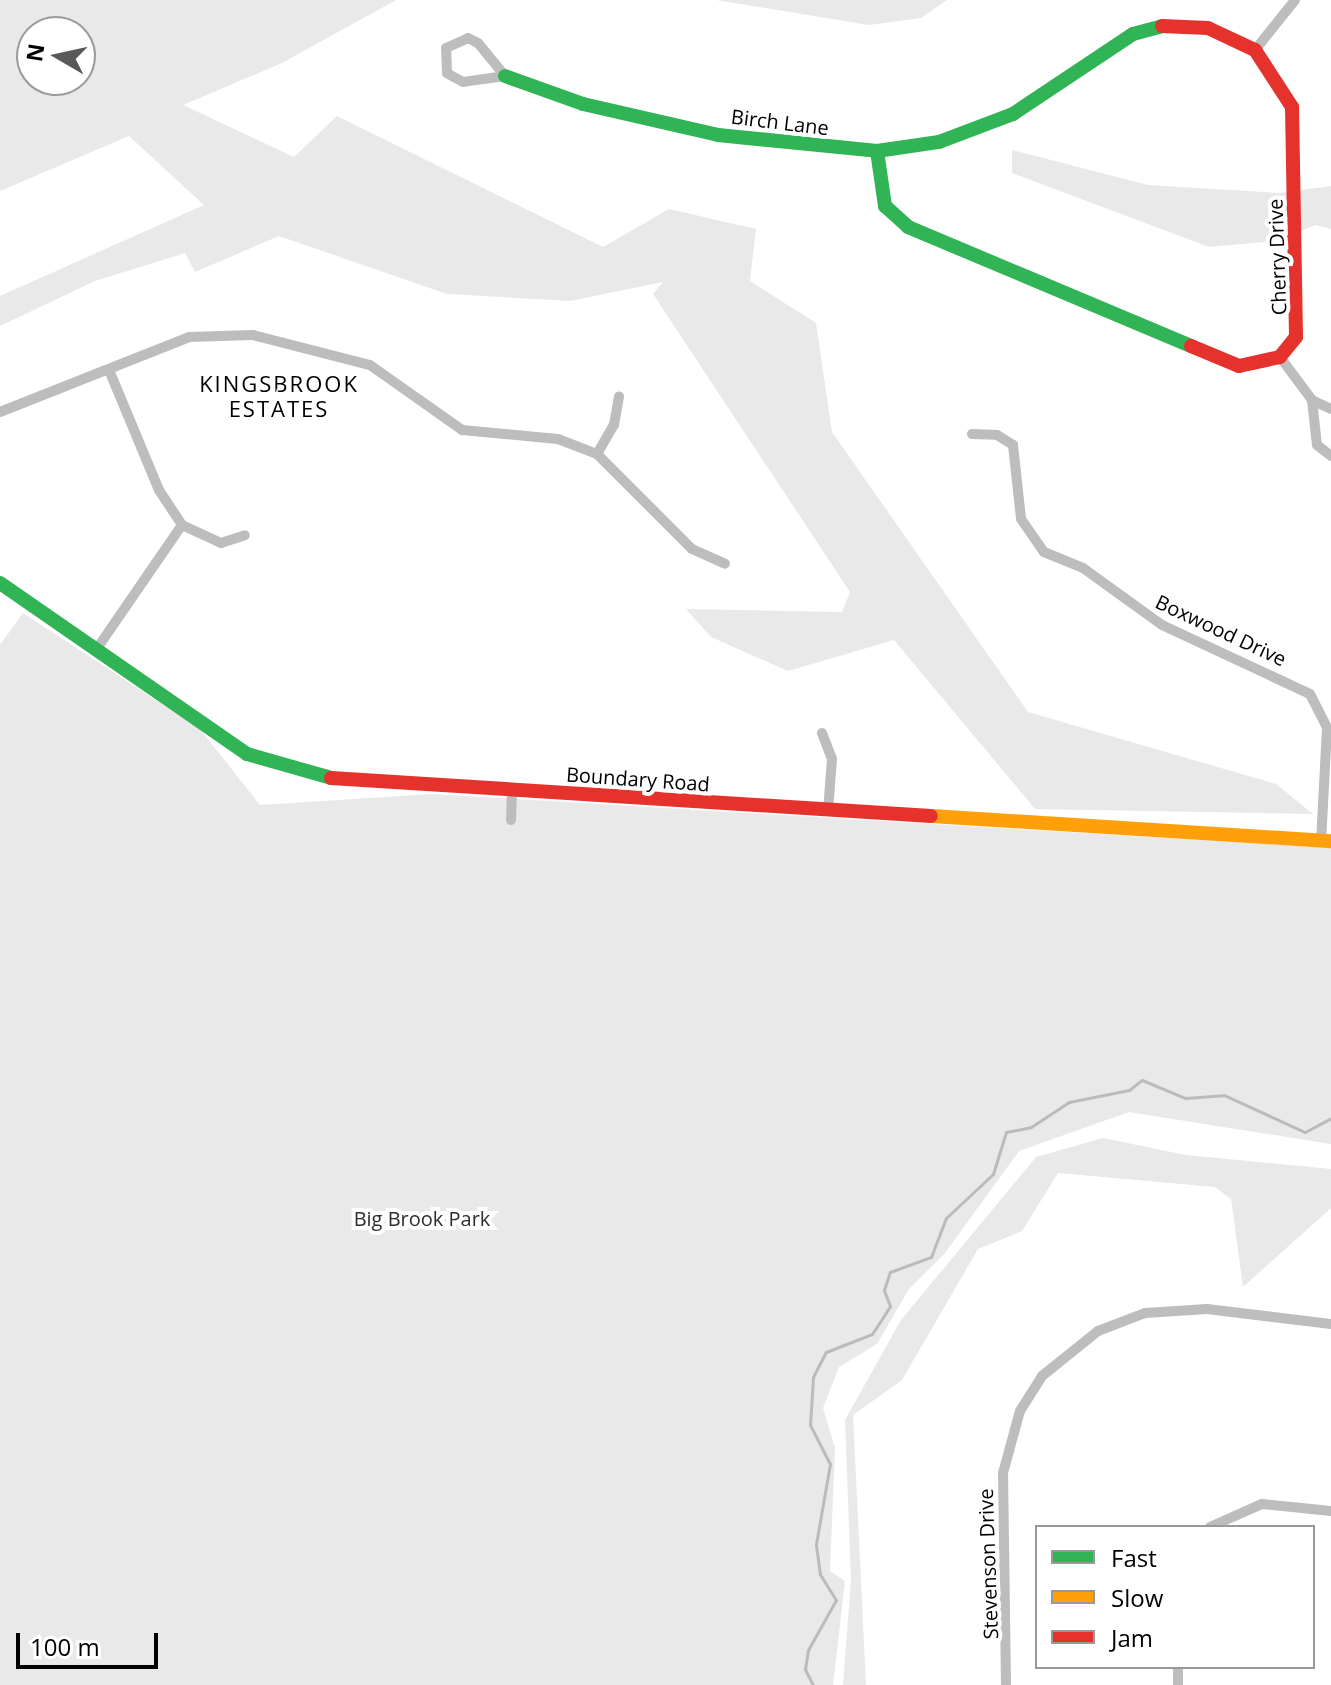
<!DOCTYPE html>
<style>
body{margin:0}
#map{position:relative;width:1331px;height:1685px;overflow:hidden;background:#fff;font-family:"Open Sans",sans-serif}
div>[style]{position:absolute}
.green>*{inset:0;background:#e9e9e9}
.stream>*{height:3px;margin:-1.5px;padding:0 1.5px;transform-origin:1.5px;border-radius:1.5px;background:#bbb}
.street>*{height:10px;margin:-5px;padding:0 5px;transform-origin:5px;border-radius:5px;background:#bdbdbd}
.fast>*{height:14px;margin:-7px;padding:0 7px;transform-origin:7px;border-radius:7px;background:#30b455}
.slow>*{height:14px;margin:-7px;padding:0 7px;transform-origin:7px;border-radius:7px;background:#ff9f0a}
.jam>*{height:14px;margin:-7px;padding:0 7px;transform-origin:7px;border-radius:7px;background:#e5322d}
span{translate:-50% -50%;white-space:nowrap;text-align:center;line-height:1.15;-webkit-text-stroke:8px #fff;paint-order:stroke}
.street-label{font-size:20px;color:#000}
.park-label{font-size:20px;color:#2e2e2e}
.neighbourhood-label{font-size:22px;color:#000;letter-spacing:2px}
.legend{position:absolute;left:1035px;top:1525px;width:280px;height:144px;box-sizing:border-box;background:#fff;border:2px solid #999;margin:0;padding:10px 14px;list-style:none;font-size:24px;color:#000}
.legend li{display:flex;align-items:center;gap:16px;height:40px}
.legend b{width:40px;border:2px solid #999}
.north{position:absolute;left:16px;top:16px;width:80px;height:80px;box-sizing:border-box;background:#fff;border:2px solid #999;border-radius:50%;rotate:279deg;font-size:22px;font-weight:700;line-height:32px;text-align:center;color:#000}
.north::after{content:'';display:block;margin:auto;width:28px;height:36px;background:#595959;clip-path:polygon(50% 0,100% 100%,50% 72%,0 100%)}
.scale{position:absolute;left:16px;top:1633px;width:142px;height:36px;box-sizing:border-box;border:4px solid #000;border-top:0;padding-left:10px;font-size:24px;line-height:28px;white-space:nowrap;color:#000;-webkit-text-stroke:6px #fff;paint-order:stroke}
</style>
<div id="map">
<div class="green">
<i style="clip-path:polygon(evenodd,0 0,396px 0,282px 63px,183px 105px,294px 157px,337px 116px,603px 247px,669px 209px,756px 229px,750px 281px,816px 323px,832px 432px,1028px 712px,1276px 784px,1313px 814px,1035px 809px,894px 640px,788px 671px,711px 637px,686px 609px,842px 612px,850px 592px,653px 294px,663px 282px,570px 301px,447px 294px,279px 236px,195px 272px,185px 253px,95px 281px,0 326px,0 296px,204px 205px,129px 136px,0 191px,0 0,32px 32px,80px 32px,80px 80px,32px 80px,32px 32px)"></i>
<i style="clip-path:polygon(716px 0,947px 0,921px 18px,869px 25px)"></i>
<i style="clip-path:polygon(1012px 150px,1148px 185px,1279px 193px,1331px 186px,1331px 229px,1315px 225px,1276px 241px,1209px 247px,1012px 173px)"></i>
<i style="clip-path:polygon(23px 613px,200px 729px,260px 805px,431px 794px,1331px 848px,1331px 1144px,1129px 1112px,1019px 1151px,945px 1253px,909px 1289px,877px 1344px,839px 1367px,823px 1408px,835px 1448px,830px 1571px,845px 1581px,833px 1685px,0 1685px,0 645px)"></i>
<i style="clip-path:polygon(1103px 1138px,1186px 1155px,1331px 1169px,1331px 1208px,1243px 1287px,1231px 1199px,1215px 1187px,1058px 1173px,1022px 1231px,978px 1249px,902px 1380px,853px 1415px,866px 1685px,843px 1685px,851px 1580px,845px 1420px,901px 1320px,1036px 1157px)"></i>
</div>
<div class="stream">
<i style="left:813px;top:1685px;width:18px;rotate:-117deg"></i>
<i style="left:805px;top:1669px;width:19px;rotate:-81deg"></i>
<i style="left:808px;top:1650px;width:57px;rotate:-60.8deg"></i>
<i style="left:836px;top:1600px;width:31px;rotate:-122deg"></i>
<i style="left:820px;top:1574px;width:30px;rotate:-98deg"></i>
<i style="left:816px;top:1544px;width:81px;rotate:-80.1deg"></i>
<i style="left:830px;top:1464px;width:44px;rotate:-117.1deg"></i>
<i style="left:810px;top:1425px;width:48px;rotate:-86.4deg"></i>
<i style="left:813px;top:1377px;width:28px;rotate:-63deg"></i>
<i style="left:826px;top:1352px;width:49px;rotate:-21.4deg"></i>
<i style="left:872px;top:1334px;width:33px;rotate:-57deg"></i>
<i style="left:890px;top:1306px;width:17px;rotate:-111deg"></i>
<i style="left:884px;top:1290px;width:19px;rotate:-72deg"></i>
<i style="left:890px;top:1272px;width:44px;rotate:-20.1deg"></i>
<i style="left:931px;top:1257px;width:42px;rotate:-69deg"></i>
<i style="left:946px;top:1218px;width:64px;rotate:-43.1deg"></i>
<i style="left:993px;top:1174px;width:44px;rotate:-72.8deg"></i>
<i style="left:1006px;top:1132px;width:25px;rotate:-11deg"></i>
<i style="left:1031px;top:1127px;width:45px;rotate:-33.3deg"></i>
<i style="left:1069px;top:1102px;width:61px;rotate:-11.3deg"></i>
<i style="left:1129px;top:1090px;width:16px;rotate:-38deg"></i>
<i style="left:1142px;top:1080px;width:47px;rotate:22.7deg"></i>
<i style="left:1185px;top:1098px;width:39px;rotate:-4deg"></i>
<i style="left:1224px;top:1095px;width:89px;rotate:24.6deg"></i>
<i style="left:1305px;top:1132px;width:30px;rotate:-28deg"></i>
</div>
<div class="street">
<i style="left:468px;top:38px;width:11px;rotate:27deg"></i>
<i style="left:478px;top:43px;width:43px;rotate:50.7deg"></i>
<i style="left:505px;top:76px;width:42px;rotate:171.9deg"></i>
<i style="left:463px;top:82px;width:18px;rotate:-151deg"></i>
<i style="left:447px;top:73px;width:25px;rotate:-92deg"></i>
<i style="left:446px;top:48px;width:24px;rotate:-24deg"></i>
<i style="left:1255px;top:50px;width:64px;rotate:-51.3deg"></i>
<i style="left:1280px;top:357px;width:54px;rotate:53.3deg"></i>
<i style="left:109px;top:370px;width:130px;rotate:67.4deg"></i>
<i style="left:159px;top:490px;width:42px;rotate:56.7deg"></i>
<i style="left:182px;top:525px;width:43px;rotate:24.8deg"></i>
<i style="left:221px;top:543px;width:25px;rotate:-18deg"></i>
<i style="left:1331px;top:409px;width:21px;rotate:-155deg"></i>
<i style="left:1312px;top:400px;width:45px;rotate:83.7deg"></i>
<i style="left:1317px;top:445px;width:18px;rotate:38deg"></i>
<i style="left:0;top:412px;width:203px;rotate:-21.6deg"></i>
<i style="left:189px;top:337px;width:64px;rotate:-1.8deg"></i>
<i style="left:253px;top:335px;width:121px;rotate:14.4deg"></i>
<i style="left:370px;top:365px;width:113px;rotate:35.2deg"></i>
<i style="left:462px;top:430px;width:96px;rotate:5.4deg"></i>
<i style="left:558px;top:439px;width:42px;rotate:21deg"></i>
<i style="left:597px;top:454px;width:134px;rotate:45deg"></i>
<i style="left:692px;top:549px;width:36px;rotate:24deg"></i>
<i style="left:972px;top:434px;width:25px;rotate:2deg"></i>
<i style="left:997px;top:435px;width:19px;rotate:32deg"></i>
<i style="left:1013px;top:445px;width:74px;rotate:83.8deg"></i>
<i style="left:1021px;top:519px;width:40px;rotate:55.1deg"></i>
<i style="left:1044px;top:552px;width:42px;rotate:22.3deg"></i>
<i style="left:1083px;top:568px;width:97px;rotate:35.8deg"></i>
<i style="left:1162px;top:625px;width:163px;rotate:25deg"></i>
<i style="left:1310px;top:694px;width:38px;rotate:63deg"></i>
<i style="left:1327px;top:728px;width:113px;rotate:93deg"></i>
<i style="left:597px;top:454px;width:34px;rotate:-60deg"></i>
<i style="left:614px;top:425px;width:29px;rotate:-80deg"></i>
<i style="left:96px;top:650px;width:152px;rotate:-55.5deg"></i>
<i style="left:822px;top:733px;width:28px;rotate:69deg"></i>
<i style="left:832px;top:759px;width:52px;rotate:94.4deg"></i>
<i style="left:511px;top:820px;width:29px;rotate:-88deg"></i>
<i style="left:1210px;top:1527px;width:57px;rotate:-23.9deg"></i>
<i style="left:1262px;top:1504px;width:69px;rotate:5.8deg"></i>
<i style="left:1178px;top:1667px;width:18px;rotate:90deg"></i>
<i style="left:1006px;top:1685px;width:212px;rotate:-90.8deg"></i>
<i style="left:1003px;top:1473px;width:64px;rotate:-74.7deg"></i>
<i style="left:1020px;top:1411px;width:41px;rotate:-57.8deg"></i>
<i style="left:1042px;top:1376px;width:72px;rotate:-38.8deg"></i>
<i style="left:1098px;top:1331px;width:50px;rotate:-21deg"></i>
<i style="left:1145px;top:1313px;width:62px;rotate:-3.7deg"></i>
<i style="left:1207px;top:1309px;width:125px;rotate:6.9deg"></i>
</div>
<div class="fast">
<i style="left:505px;top:76px;width:83px;rotate:19.7deg"></i>
<i style="left:583px;top:104px;width:139px;rotate:12.9deg"></i>
<i style="left:718px;top:135px;width:160px;rotate:5.7deg"></i>
<i style="left:877px;top:151px;width:63px;rotate:-8.3deg"></i>
<i style="left:939px;top:142px;width:79px;rotate:-20.7deg"></i>
<i style="left:1013px;top:114px;width:144px;rotate:-33.7deg"></i>
<i style="left:1133px;top:34px;width:30px;rotate:-15deg"></i>
<i style="left:877px;top:151px;width:56px;rotate:81.7deg"></i>
<i style="left:885px;top:206px;width:31px;rotate:42deg"></i>
<i style="left:908px;top:227px;width:307px;rotate:22.8deg"></i>
<i style="left:0;top:583px;width:300px;rotate:34.7deg"></i>
<i style="left:247px;top:754px;width:87px;rotate:15.9deg"></i>
</div>
<div class="slow">
<i style="left:931px;top:816px;width:401px;rotate:3.6deg"></i>
</div>
<div class="jam">
<i style="left:1162px;top:26px;width:46px;rotate:2.5deg"></i>
<i style="left:1208px;top:28px;width:52px;rotate:25.1deg"></i>
<i style="left:1255px;top:50px;width:68px;rotate:57deg"></i>
<i style="left:1292px;top:107px;width:230px;rotate:89deg"></i>
<i style="left:1296px;top:337px;width:26px;rotate:129deg"></i>
<i style="left:1280px;top:357px;width:42px;rotate:167.6deg"></i>
<i style="left:1239px;top:366px;width:52px;rotate:-157.4deg"></i>
<i style="left:331px;top:778px;width:601px;rotate:3.62deg"></i>
</div>
<div class="street-label">
<span style="left:780px;top:122px;rotate:7deg">Birch Lane</span>
<span style="left:1277px;top:257px;rotate:-92deg">Cherry Drive</span>
<span style="left:1221px;top:630px;rotate:25deg">Boxwood Drive</span>
<span style="left:638px;top:779px;rotate:4deg">Boundary Road</span>
<span style="left:988px;top:1564px;rotate:-92deg">Stevenson Drive</span>
</div>
<div class="park-label">
<span style="left:422px;top:1218px">Big Brook Park</span>
</div>
<div class="neighbourhood-label">
<span style="left:279px;top:396px">KINGSBROOK<br>ESTATES</span>
</div>
<ul class="legend">
<li><b style="height:10px;background:#30b455"></b>Fast</li>
<li><b style="height:10px;background:#ff9f0a"></b>Slow</li>
<li><b style="height:10px;background:#e5322d"></b>Jam</li>
</ul>
<div class="north">N</div>
<div class="scale">100 m</div>
</div>
